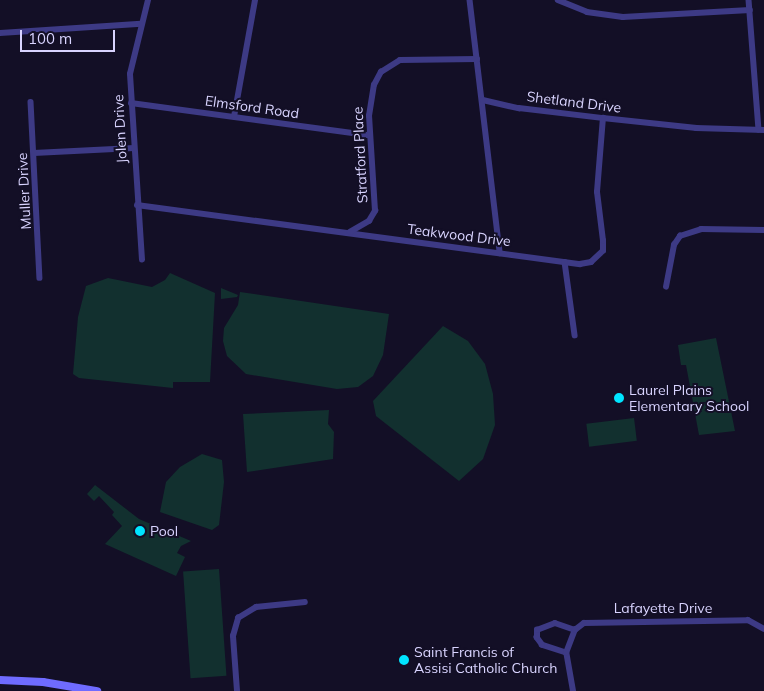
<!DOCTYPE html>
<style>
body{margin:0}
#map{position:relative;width:764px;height:691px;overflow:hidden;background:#130f26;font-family:Mulish,sans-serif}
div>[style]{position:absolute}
.green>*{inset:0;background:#12302f;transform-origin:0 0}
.street>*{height:5.5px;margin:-2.75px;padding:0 2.75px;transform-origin:2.75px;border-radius:2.75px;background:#3d3a85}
.secondary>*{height:8px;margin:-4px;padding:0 4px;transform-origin:4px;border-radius:4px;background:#6f6bff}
.dots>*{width:14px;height:14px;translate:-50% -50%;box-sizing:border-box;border:2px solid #130f26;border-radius:50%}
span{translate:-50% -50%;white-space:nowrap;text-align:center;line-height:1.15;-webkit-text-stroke:4px #130f26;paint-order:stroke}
.street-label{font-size:14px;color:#d9d4ff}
.poi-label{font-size:14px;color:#d9d4ff}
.left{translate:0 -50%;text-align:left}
.scale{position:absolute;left:20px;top:30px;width:95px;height:22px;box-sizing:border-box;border:2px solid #d9d4ff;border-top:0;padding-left:6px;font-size:15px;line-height:18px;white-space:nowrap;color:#d9d4ff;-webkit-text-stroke:4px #130f26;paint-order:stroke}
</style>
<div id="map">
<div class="green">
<i style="clip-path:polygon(170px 273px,215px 293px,210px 382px,173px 382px,173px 388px,79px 378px,73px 374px,78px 317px,86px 286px,108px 278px,152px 287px,165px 280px)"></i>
<i style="clip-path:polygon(221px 288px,238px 295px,237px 297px,221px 299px)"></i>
<i style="clip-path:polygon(240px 292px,389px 314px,383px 355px,373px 376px,358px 387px,337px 389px,246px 374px,227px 356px,223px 341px,224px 328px,238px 305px)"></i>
<i style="clip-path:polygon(443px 326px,468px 341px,485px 364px,493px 394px,495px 425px,483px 459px,459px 481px,376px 416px,373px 401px)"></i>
<i style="clip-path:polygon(716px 338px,735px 431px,699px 435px,686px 365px,681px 365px,678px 345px)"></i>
<i style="clip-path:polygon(329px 410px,328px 424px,334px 432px,333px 459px,247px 472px,243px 414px)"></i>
<i style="left:634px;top:418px;width:23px;height:48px;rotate:83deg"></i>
<i style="clip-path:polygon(202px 454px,222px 460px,224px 482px,219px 525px,212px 530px,160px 512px,166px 482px,180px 467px)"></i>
<i style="clip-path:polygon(95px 485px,139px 519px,191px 541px,181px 546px,177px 553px,185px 557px,176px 576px,105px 544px,122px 526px,112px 515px,114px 512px,99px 496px,94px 501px,87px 494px)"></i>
<i style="left:219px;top:569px;width:107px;height:36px;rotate:86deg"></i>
</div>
<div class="street">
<i style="left:470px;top:0;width:255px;rotate:83.2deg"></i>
<i style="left:558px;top:0;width:31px;rotate:22deg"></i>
<i style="left:587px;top:12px;width:36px;rotate:8deg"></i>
<i style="left:623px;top:17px;width:127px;rotate:-3.2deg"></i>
<i style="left:749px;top:0;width:130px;rotate:85.6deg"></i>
<i style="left:0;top:33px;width:141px;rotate:-3.7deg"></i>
<i style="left:483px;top:100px;width:37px;rotate:13deg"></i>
<i style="left:519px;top:108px;width:85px;rotate:6.8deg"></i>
<i style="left:603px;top:118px;width:94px;rotate:6.1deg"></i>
<i style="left:696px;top:128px;width:68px;rotate:1.7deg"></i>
<i style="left:31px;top:102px;width:176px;rotate:87.1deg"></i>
<i style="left:131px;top:103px;width:240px;rotate:7.7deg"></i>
<i style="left:234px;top:117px;width:119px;rotate:-79.8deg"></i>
<i style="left:34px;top:153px;width:100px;rotate:-2.9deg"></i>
<i style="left:137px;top:205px;width:447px;rotate:7.6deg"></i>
<i style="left:580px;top:264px;width:11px;rotate:-10deg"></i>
<i style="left:591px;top:262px;width:16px;rotate:-43deg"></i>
<i style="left:603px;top:251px;width:10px;rotate:-90deg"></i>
<i style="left:603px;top:241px;width:49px;rotate:-97deg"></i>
<i style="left:597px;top:192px;width:74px;rotate:-85.4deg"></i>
<i style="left:350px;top:232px;width:22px;rotate:-30deg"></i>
<i style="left:369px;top:221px;width:12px;rotate:-59deg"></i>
<i style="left:375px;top:211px;width:95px;rotate:-93.6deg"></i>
<i style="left:369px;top:116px;width:31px;rotate:-81deg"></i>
<i style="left:374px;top:85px;width:15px;rotate:-62deg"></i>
<i style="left:381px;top:72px;width:22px;rotate:-32deg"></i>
<i style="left:400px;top:60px;width:77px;rotate:-0.7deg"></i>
<i style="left:142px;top:260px;width:186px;rotate:-93.7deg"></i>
<i style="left:130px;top:74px;width:76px;rotate:-76.3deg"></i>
<i style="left:565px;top:262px;width:74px;rotate:82.2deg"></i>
<i style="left:666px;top:287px;width:43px;rotate:-79.2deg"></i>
<i style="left:674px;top:245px;width:11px;rotate:-56deg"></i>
<i style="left:680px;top:236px;width:22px;rotate:-18deg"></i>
<i style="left:701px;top:229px;width:63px;rotate:0.9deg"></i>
<i style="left:566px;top:653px;width:25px;rotate:-162deg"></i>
<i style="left:542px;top:645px;width:9px;rotate:-126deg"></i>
<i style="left:537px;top:638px;width:8px;rotate:-90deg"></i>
<i style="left:537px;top:630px;width:19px;rotate:-21deg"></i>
<i style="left:555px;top:623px;width:21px;rotate:19deg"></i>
<i style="left:237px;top:691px;width:55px;rotate:-94.2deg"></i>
<i style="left:233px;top:636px;width:19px;rotate:-74deg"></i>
<i style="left:238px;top:618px;width:21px;rotate:-31deg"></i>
<i style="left:256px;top:607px;width:49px;rotate:-5.8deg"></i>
<i style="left:573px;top:691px;width:39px;rotate:-100deg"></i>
<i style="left:566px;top:653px;width:25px;rotate:-69deg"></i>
<i style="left:575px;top:630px;width:11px;rotate:-38deg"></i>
<i style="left:584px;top:623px;width:164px;rotate:-1deg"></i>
<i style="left:748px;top:620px;width:18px;rotate:29deg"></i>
</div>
<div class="secondary">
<i style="left:0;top:680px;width:43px;rotate:2.7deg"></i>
<i style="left:43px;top:682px;width:55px;rotate:9.5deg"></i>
</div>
<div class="dots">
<i style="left:619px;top:398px;background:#00e5ff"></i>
<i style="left:140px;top:531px;background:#00e5ff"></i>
<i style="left:404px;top:660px;background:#00e5ff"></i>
</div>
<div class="street-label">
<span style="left:574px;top:102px;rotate:7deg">Shetland Drive</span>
<span style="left:252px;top:107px;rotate:8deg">Elmsford Road</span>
<span style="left:120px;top:129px;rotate:-93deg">Jolen Drive</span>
<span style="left:360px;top:155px;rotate:-93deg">Stratford Place</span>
<span style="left:24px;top:191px;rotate:-93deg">Muller Drive</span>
<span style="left:459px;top:235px;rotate:7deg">Teakwood Drive</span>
<span style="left:663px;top:608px">Lafayette Drive</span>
</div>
<div class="poi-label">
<span class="left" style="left:629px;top:398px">Laurel Plains<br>Elementary School</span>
<span class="left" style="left:150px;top:531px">Pool</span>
<span class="left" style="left:414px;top:660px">Saint Francis of<br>Assisi Catholic Church</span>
</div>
<div class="scale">100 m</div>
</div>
